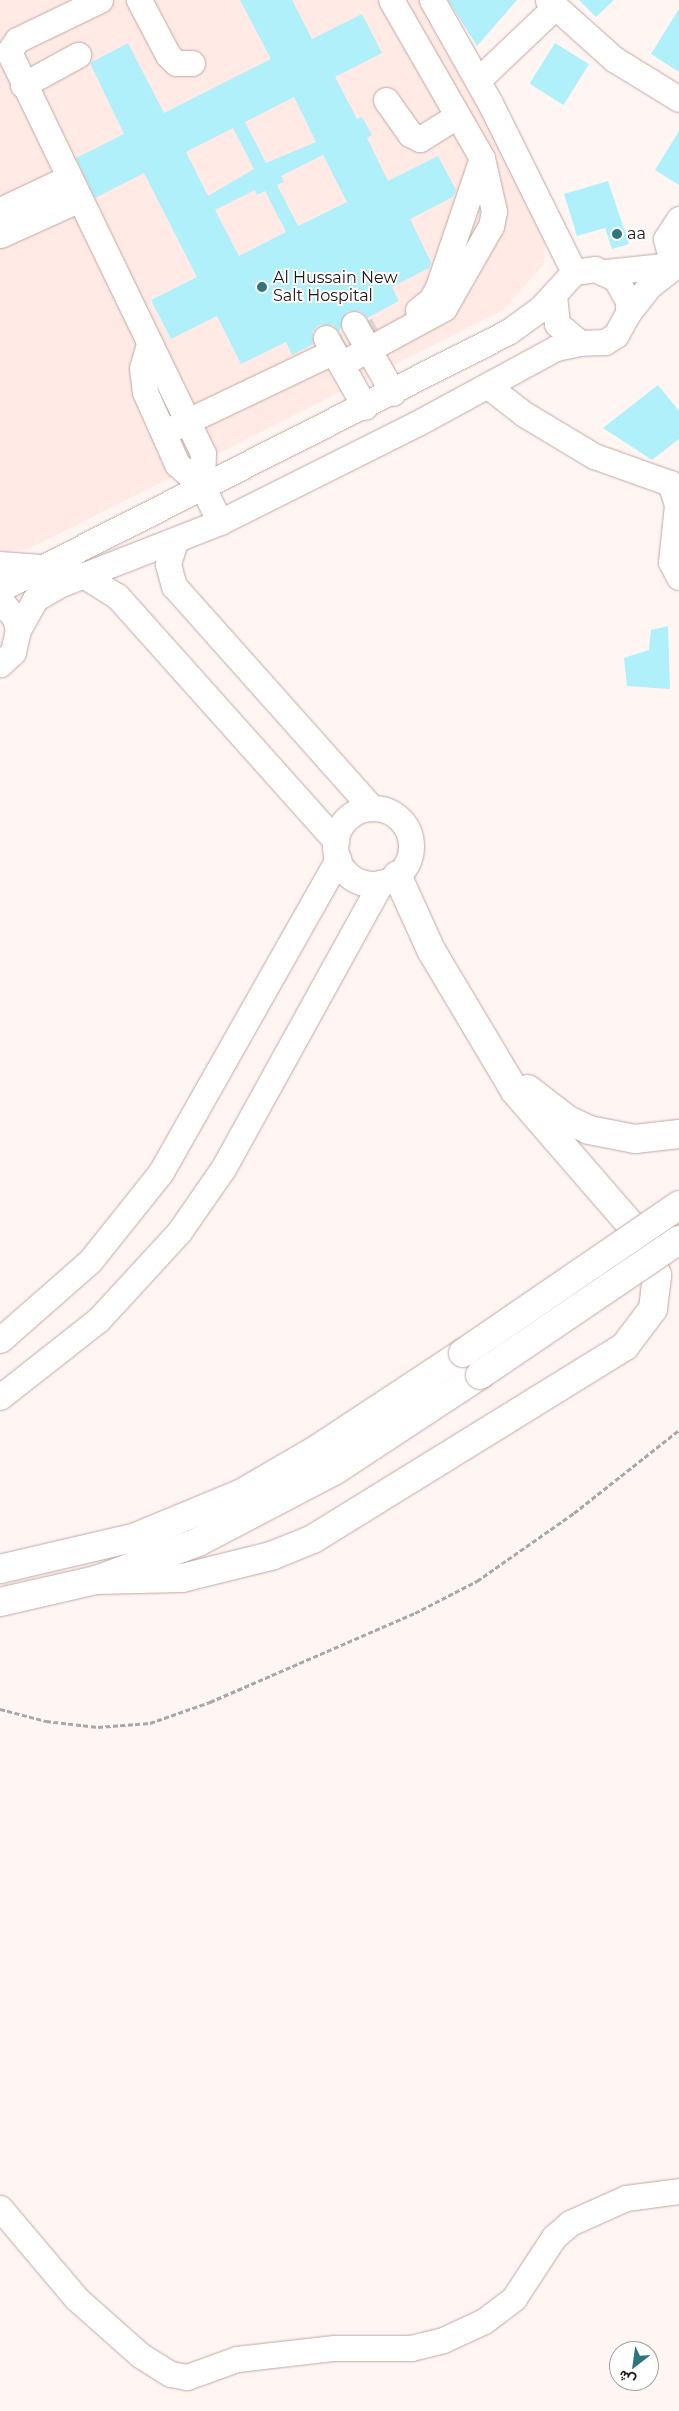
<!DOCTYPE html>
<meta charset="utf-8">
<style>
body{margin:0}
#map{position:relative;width:679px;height:2411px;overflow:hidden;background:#fff5f3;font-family:Montserrat,Vazirmatn,sans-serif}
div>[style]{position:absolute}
.built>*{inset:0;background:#ffeae6}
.building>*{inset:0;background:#b0f0fb;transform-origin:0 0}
.minor-tunnel>*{height:25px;margin-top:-12.5px;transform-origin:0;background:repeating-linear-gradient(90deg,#ddd3d1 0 25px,transparent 0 37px)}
.path>*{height:3px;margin-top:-1.5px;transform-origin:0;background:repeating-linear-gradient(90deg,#afa6a4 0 5px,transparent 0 7.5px)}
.roads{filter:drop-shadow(0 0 1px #c0a8a3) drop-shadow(0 0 1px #c0a8a3)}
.minor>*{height:25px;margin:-12.5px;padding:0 12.5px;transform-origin:12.5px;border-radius:12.5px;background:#fff}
.minor>.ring{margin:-12.5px;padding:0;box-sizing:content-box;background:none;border:25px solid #fff;border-radius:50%}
.major>*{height:28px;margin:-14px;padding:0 14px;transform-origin:14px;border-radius:14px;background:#fff}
.bridges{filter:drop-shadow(0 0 1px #c0a8a3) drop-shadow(0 0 1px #c0a8a3)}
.major-bridge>*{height:28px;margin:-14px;padding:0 14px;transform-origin:14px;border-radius:14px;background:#fff}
.dots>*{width:14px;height:14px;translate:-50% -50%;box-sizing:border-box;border:2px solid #fff;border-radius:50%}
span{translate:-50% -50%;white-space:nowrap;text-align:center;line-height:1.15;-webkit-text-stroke:4px #fff;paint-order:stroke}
.poi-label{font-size:16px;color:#1d1513}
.left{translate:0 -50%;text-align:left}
.north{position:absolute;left:609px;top:2341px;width:50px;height:50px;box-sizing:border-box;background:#fff;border:1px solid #a5a1a1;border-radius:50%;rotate:210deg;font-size:14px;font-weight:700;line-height:20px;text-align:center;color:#1d1513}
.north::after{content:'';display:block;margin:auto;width:18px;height:22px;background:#2e7581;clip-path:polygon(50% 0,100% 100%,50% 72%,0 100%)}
</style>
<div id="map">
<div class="built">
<i style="clip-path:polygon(0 0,427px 0,545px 238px,544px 264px,503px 310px,47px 540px,24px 550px,0 551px)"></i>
</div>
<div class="building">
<i style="clip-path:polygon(evenodd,240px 0,292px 0,312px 39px,362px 14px,382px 53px,335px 77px,357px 119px,362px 117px,372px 135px,367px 138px,388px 181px,438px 156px,456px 190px,453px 197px,410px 219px,431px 262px,429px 268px,392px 287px,399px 301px,367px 318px,361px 311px,347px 311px,339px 332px,333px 325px,319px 325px,313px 331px,313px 344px,292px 355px,286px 342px,241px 364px,217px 316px,171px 339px,151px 300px,197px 277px,144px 173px,95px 198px,76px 158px,124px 134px,90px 63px,128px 43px,164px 113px,271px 59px,240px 0,294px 97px,316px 142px,266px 163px,245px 122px,294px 97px,240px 0,233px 128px,254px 169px,208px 196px,186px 152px,233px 128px,240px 0,323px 155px,347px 202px,298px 226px,277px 185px,284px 182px,281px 176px,323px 155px,240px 0,255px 190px,257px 195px,265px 191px,286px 232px,239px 256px,215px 210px,255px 190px)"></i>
<i style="clip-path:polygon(448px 0,517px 0,477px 46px)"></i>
<i style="clip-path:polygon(579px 0,614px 0,596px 17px)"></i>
<i style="clip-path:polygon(679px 9px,679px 72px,651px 54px)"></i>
<i style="left:555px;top:43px;width:40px;height:48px;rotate:32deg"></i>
<i style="clip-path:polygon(679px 131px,679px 185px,655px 170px)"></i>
<i style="clip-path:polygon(608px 181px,629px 244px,612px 249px,605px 228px,577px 236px,564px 194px)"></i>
<i style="clip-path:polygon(658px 385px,679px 411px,679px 439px,652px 460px,603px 428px)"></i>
<i style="clip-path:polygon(668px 626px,670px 689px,627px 686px,624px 658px,649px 650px,651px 630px)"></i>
</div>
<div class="minor-tunnel">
<i style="left:324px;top:356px;width:60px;rotate:-26.6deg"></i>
</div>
<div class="path">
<i style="left:0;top:1709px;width:48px;rotate:14.6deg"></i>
<i style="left:46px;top:1721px;width:52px;rotate:6.6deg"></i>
<i style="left:98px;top:1727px;width:52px;rotate:-4.4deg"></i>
<i style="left:150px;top:1723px;width:64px;rotate:-19.3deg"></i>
<i style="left:210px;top:1702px;width:223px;rotate:-23.5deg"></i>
<i style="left:415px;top:1613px;width:70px;rotate:-27.3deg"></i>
<i style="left:477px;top:1581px;width:118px;rotate:-35deg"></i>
<i style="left:574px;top:1513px;width:134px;rotate:-38.3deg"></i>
</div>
<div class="roads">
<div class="minor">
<i style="left:100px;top:0;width:92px;rotate:154.3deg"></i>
<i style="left:17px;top:40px;width:14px;rotate:124deg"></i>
<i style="left:9px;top:52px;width:445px;rotate:64.2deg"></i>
<i style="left:203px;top:453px;width:33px;rotate:92deg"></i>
<i style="left:139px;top:0;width:62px;rotate:62.2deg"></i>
<i style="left:168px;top:55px;width:11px;rotate:45deg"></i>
<i style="left:176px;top:63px;width:16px"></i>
<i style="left:432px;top:0;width:118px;rotate:60.6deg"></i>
<i style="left:490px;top:103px;width:189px;rotate:63.6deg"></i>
<i style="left:548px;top:0;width:89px;rotate:41.8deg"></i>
<i style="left:614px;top:59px;width:76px;rotate:31.6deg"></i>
<i style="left:478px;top:80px;width:106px;rotate:-43.5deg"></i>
<i style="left:23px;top:85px;width:63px;rotate:-28.6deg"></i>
<i style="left:386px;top:100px;width:42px;rotate:54.8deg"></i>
<i style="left:410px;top:134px;width:11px;rotate:27deg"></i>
<i style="left:420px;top:139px;width:44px;rotate:-31.9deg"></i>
<i style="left:0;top:210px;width:75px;rotate:-25.2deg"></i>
<i style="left:0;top:235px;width:85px;rotate:-24.2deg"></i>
<i style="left:673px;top:265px;width:27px;rotate:-105deg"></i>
<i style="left:666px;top:239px;width:24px;rotate:-57deg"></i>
<i style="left:606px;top:272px;width:67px;rotate:-6deg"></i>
<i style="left:418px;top:310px;width:16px;rotate:-38deg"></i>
<i style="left:431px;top:300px;width:15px;rotate:-62deg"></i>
<i style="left:438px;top:287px;width:136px;rotate:-71.2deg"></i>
<i style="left:628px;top:313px;width:33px;rotate:-52deg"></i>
<i style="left:648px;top:287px;width:39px;rotate:-38deg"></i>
<i style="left:354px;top:324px;width:79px;rotate:60.5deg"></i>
<i style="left:326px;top:338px;width:79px;rotate:60.5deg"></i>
<i style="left:149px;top:344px;width:25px;rotate:106deg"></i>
<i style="left:142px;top:368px;width:24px;rotate:83deg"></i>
<i style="left:145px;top:392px;width:79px;rotate:66deg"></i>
<i style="left:177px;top:464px;width:33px;rotate:41deg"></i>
<i style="left:202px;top:486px;width:40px;rotate:63.4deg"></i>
<i style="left:341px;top:364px;width:117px;rotate:-28.5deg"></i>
<i style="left:444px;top:308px;width:95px;rotate:-60.2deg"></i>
<i style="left:491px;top:226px;width:15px;rotate:-79deg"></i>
<i style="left:494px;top:211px;width:54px;rotate:-102.8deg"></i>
<i style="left:482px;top:158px;width:182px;rotate:-119.9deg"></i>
<i style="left:488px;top:386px;width:46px;rotate:37.9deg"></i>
<i style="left:524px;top:414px;width:82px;rotate:31deg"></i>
<i style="left:594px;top:456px;width:81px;rotate:19.6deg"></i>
<i style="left:670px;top:483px;width:23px;rotate:72deg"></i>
<i style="left:677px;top:505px;width:57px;rotate:96deg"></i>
<i style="left:671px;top:562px;width:17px;rotate:62deg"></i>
<i style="left:171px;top:429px;width:170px;rotate:-25.5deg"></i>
<i style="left:175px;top:542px;width:23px;rotate:108deg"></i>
<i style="left:168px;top:564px;width:23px;rotate:75deg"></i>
<i style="left:174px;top:586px;width:297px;rotate:48.3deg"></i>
<i style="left:0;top:564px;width:40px;rotate:4.3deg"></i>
<i style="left:83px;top:575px;width:40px;rotate:32deg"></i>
<i style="left:117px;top:596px;width:329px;rotate:48.2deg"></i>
<i style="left:0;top:589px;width:569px;rotate:-26.84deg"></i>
<i style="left:508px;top:332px;width:39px;rotate:-36deg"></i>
<i style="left:540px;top:309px;width:50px;rotate:-47.4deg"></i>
<i style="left:574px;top:272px;width:21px;rotate:-8deg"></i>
<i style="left:595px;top:269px;width:23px;rotate:25deg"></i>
<i style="left:616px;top:279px;width:25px;rotate:61deg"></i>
<i style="left:628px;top:301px;width:12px;rotate:90deg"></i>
<i style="left:628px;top:313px;width:25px;rotate:119deg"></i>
<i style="left:616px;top:335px;width:13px;rotate:148deg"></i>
<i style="left:605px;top:342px;width:25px;rotate:178deg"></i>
<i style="left:580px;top:343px;width:30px;rotate:-140deg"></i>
<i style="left:557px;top:324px;width:29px;rotate:-96deg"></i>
<i style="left:0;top:600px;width:23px;rotate:50deg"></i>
<i style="left:15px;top:618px;width:12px;rotate:76deg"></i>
<i style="left:18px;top:630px;width:23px;rotate:103deg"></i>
<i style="left:13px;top:652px;width:18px;rotate:137deg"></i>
<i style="left:18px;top:630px;width:35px;rotate:-61deg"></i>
<i style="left:35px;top:599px;width:30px;rotate:-30deg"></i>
<i style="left:61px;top:584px;width:171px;rotate:-21.3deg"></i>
<i style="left:220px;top:522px;width:219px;rotate:-26.6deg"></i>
<i style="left:416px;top:424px;width:159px;rotate:-28.5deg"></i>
<i style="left:556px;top:348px;width:25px;rotate:-12deg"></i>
<i class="ring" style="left:335px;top:808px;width:51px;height:51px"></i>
<i style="left:0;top:1340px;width:120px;rotate:-41.3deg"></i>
<i style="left:90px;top:1261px;width:114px;rotate:-51.4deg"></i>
<i style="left:161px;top:1172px;width:360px;rotate:-60.5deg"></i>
<i style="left:0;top:1397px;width:126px;rotate:-38.2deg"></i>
<i style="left:99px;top:1319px;width:118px;rotate:-47.4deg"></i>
<i style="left:179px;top:1232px;width:79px;rotate:-55.3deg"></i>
<i style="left:224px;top:1167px;width:325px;rotate:-61.1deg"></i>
<i style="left:0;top:2208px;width:119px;rotate:49.8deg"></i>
<i style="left:77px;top:2299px;width:84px;rotate:41.6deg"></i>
<i style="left:140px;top:2355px;width:36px;rotate:32deg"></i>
<i style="left:171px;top:2374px;width:16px;rotate:11deg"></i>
<i style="left:187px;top:2377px;width:53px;rotate:-19.8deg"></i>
<i style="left:237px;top:2359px;width:98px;rotate:-6.5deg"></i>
<i style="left:334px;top:2348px;width:77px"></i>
<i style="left:411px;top:2348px;width:33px;rotate:-14deg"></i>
<i style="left:443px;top:2340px;width:45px;rotate:-24.9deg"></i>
<i style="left:484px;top:2321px;width:38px;rotate:-37deg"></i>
<i style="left:514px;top:2298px;width:73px;rotate:-56.7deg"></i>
<i style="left:554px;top:2237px;width:21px;rotate:-41deg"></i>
<i style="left:570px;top:2223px;width:61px;rotate:-24.1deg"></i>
<i style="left:626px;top:2198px;width:53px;rotate:-7.5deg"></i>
</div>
<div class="major">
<i style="left:528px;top:1089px;width:51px;rotate:37.8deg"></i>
<i style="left:568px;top:1120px;width:23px;rotate:25deg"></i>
<i style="left:589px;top:1130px;width:47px;rotate:11.1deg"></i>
<i style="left:635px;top:1139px;width:44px;rotate:-6.5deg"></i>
<i style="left:0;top:1569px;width:140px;rotate:-13.2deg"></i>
<i style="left:136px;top:1537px;width:113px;rotate:-22.5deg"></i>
<i style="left:240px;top:1494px;width:91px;rotate:-30.2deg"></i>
<i style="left:319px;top:1448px;width:173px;rotate:-33.4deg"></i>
<i style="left:96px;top:1580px;width:86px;rotate:-1.3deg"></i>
<i style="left:182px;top:1578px;width:92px;rotate:-13.9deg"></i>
<i style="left:271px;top:1556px;width:45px;rotate:-22deg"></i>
<i style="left:313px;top:1539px;width:367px;rotate:-31.7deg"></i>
<i style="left:625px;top:1346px;width:46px;rotate:-52.9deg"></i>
<i style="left:653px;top:1309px;width:34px;rotate:-83deg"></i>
<i style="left:657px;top:1275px;width:39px;rotate:-111deg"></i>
<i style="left:643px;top:1239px;width:196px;rotate:-130.9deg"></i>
<i style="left:515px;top:1091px;width:164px;rotate:-120.8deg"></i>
<i style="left:431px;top:950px;width:82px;rotate:-114.4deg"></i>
<i style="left:0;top:1602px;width:98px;rotate:-12.9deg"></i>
<i style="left:96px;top:1580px;width:109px;rotate:-20.4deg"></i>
<i style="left:198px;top:1542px;width:153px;rotate:-27.6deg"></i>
<i style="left:334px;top:1471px;width:175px;rotate:-33.3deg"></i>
</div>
</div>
<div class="bridges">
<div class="major-bridge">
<i style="left:463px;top:1353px;width:262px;rotate:-34.4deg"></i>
<i style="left:480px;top:1375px;width:240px;rotate:-34.2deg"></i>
</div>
</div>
<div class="dots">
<i style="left:617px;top:234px;background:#2e7581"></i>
<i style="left:262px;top:287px;background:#2e7581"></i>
</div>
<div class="poi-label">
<span class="left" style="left:627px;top:234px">aa</span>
<span class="left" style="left:273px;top:287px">Al Hussain New<br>Salt Hospital</span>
</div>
<div class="north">ش</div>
</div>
